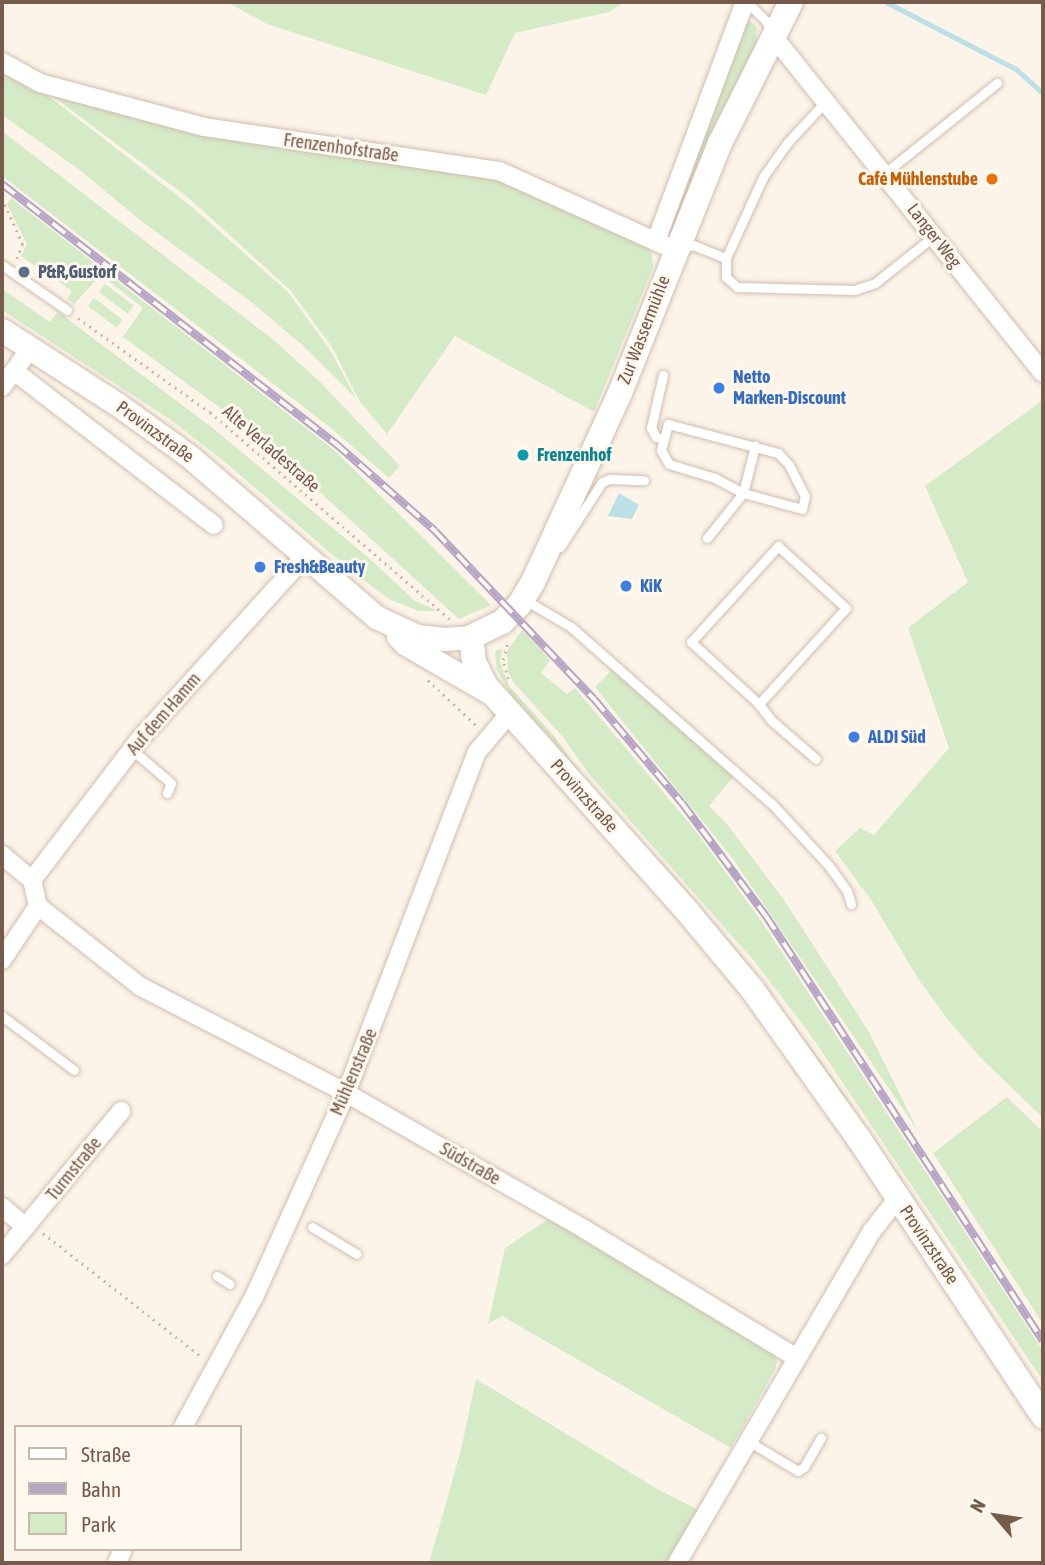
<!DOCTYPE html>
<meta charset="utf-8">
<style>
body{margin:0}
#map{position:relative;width:1045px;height:1565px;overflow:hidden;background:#fcf4e8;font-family:"Asap Condensed",sans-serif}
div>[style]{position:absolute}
.green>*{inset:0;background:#d5eac6;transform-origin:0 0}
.water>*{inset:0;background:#bce0e6}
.stream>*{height:5px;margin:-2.5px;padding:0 2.5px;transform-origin:2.5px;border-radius:2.5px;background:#bce0e6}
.path>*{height:2.5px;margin-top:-1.25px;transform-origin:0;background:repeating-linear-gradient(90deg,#d6b6a2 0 2px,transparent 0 7px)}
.roads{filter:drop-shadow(0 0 2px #d0beb0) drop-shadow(0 0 2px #d0beb0)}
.service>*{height:9px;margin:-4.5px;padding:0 4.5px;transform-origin:4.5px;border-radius:4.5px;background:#fff}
.minor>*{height:18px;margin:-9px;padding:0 9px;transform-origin:9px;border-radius:9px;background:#fff}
.tertiary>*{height:23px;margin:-11.5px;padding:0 11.5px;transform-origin:11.5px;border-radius:11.5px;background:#fff}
.secondary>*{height:24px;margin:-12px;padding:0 12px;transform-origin:12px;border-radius:12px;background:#fff}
.rail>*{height:8px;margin-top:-4px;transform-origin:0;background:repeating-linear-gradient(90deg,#fff8ee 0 16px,#b7a5c6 0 32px);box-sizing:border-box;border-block:2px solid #b7a5c6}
.dots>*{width:19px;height:19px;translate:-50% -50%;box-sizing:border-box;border:4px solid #fff8ee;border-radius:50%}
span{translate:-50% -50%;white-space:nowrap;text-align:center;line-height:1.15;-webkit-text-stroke:6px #fff8ee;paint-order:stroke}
.street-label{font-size:18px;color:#765a4c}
.food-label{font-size:18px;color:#c56008;font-weight:700}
.right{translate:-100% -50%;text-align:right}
.service-label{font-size:18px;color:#4e5e75;font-weight:700}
.left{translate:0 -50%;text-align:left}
.shop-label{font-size:18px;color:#366cbe;font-weight:700}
.culture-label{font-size:18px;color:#0d838f;font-weight:700}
.frame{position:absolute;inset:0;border:4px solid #765a4c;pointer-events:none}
.legend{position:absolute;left:14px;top:1425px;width:228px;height:126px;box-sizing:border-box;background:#fff8ee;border:2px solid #c8b9ad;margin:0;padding:9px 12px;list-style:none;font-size:21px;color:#765a4c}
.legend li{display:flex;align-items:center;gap:14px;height:35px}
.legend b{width:35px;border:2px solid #c8b9ad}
.north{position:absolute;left:961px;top:1481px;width:70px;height:70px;-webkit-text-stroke:5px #fff8ee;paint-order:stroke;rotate:299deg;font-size:19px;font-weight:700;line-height:28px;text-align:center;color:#765a4c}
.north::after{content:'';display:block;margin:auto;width:24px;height:32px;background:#765a4c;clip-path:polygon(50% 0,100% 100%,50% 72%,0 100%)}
</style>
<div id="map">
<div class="green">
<i style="clip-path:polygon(227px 2px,625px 2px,609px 12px,515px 33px,486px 95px,267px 24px)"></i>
<i style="clip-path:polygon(747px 19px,756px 26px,757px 42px,674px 227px,671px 226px)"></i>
<i style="clip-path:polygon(2px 68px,42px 91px,192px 207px,288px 292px,330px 350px,356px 398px,300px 343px,250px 301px,140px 220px,81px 171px,2px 115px)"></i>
<i style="clip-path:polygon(47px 92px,505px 178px,644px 241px,652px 255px,653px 268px,594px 412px,455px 336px,387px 434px,360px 402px,332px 347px,290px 290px,190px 199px)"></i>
<i style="clip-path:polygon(2px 131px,276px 342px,320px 382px,400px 466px,389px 478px,331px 428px,2px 176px)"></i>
<i style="clip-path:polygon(11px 198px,334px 450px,491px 605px,459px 619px,289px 464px,226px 412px,123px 337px,143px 308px,101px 275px,74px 304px,67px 299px,72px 291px,21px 256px,27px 244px,7px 204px)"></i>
<i style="left:105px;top:284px;width:36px;height:10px;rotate:37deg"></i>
<i style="clip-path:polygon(2px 289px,50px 322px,58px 312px,214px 429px,370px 559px,415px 601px,438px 611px,419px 611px,391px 600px,350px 570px,225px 462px,171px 420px,2px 310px)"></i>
<i style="left:94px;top:298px;width:36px;height:10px;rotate:37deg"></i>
<i style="clip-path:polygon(1043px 400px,1043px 1118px,980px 1057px,949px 1021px,919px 980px,871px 900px,835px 851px,860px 828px,874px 835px,949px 748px,908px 628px,968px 582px,925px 486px)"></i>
<i style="clip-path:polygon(523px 629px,550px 660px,541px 673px,567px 694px,575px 688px,695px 830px,762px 922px,1043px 1351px,1043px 1381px,812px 1037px,755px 962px,589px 774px,562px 736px,515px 684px,508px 672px,507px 651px)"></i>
<i style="clip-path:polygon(502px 649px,500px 662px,509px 686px,554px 736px,587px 782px,676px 878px,755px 972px,835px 1081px,903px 1182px,899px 1185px,579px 778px,552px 740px,511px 695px,497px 670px,495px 654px,496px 650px)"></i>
<i style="clip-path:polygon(613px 669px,734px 776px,709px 806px,727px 824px,784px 900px,869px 1032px,918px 1131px,733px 859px,595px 687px)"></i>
<i style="clip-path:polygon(1007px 1097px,1043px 1132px,1043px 1324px,933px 1153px)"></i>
<i style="clip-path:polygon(551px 1217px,777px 1353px,776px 1368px,731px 1448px,502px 1316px,488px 1324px,505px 1248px)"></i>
<i style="clip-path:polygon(476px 1379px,659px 1490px,701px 1511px,672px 1563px,429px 1563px,461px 1450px)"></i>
</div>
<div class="water">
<i style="clip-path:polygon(619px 493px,639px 505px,632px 519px,608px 516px)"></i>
</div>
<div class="stream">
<i style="left:886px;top:2px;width:146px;rotate:27.3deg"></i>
<i style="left:1016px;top:69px;width:36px;rotate:42deg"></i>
</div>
<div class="path">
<i style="left:2px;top:198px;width:51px;rotate:65.5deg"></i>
<i style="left:23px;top:244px;width:16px;rotate:112deg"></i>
<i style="left:78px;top:318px;width:162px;rotate:35.5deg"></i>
<i style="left:210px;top:412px;width:317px;rotate:40.8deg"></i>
<i style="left:508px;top:679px;width:20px;rotate:-105deg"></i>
<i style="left:503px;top:660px;width:20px;rotate:-75deg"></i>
<i style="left:428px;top:680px;width:66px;rotate:43.2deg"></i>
<i style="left:43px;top:1233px;width:203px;rotate:38deg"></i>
</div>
<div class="roads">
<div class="service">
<i style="left:747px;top:2px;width:27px;rotate:45deg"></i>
<i style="left:766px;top:21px;width:13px;rotate:63deg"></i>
<i style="left:885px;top:173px;width:144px;rotate:-38.8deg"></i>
<i style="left:683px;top:248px;width:10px;rotate:-17deg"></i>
<i style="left:693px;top:245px;width:35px;rotate:22deg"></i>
<i style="left:726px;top:258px;width:89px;rotate:-65.4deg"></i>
<i style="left:763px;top:177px;width:43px;rotate:-54.5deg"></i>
<i style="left:788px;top:142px;width:56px;rotate:-47.2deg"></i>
<i style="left:726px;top:258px;width:19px;rotate:90deg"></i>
<i style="left:726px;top:277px;width:15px;rotate:42deg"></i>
<i style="left:737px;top:287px;width:117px;rotate:1.5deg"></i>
<i style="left:854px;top:290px;width:22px;rotate:-18deg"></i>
<i style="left:875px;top:283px;width:75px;rotate:-38.5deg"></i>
<i style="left:2px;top:265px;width:79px;rotate:34.7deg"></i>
<i style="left:663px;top:375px;width:54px;rotate:102.8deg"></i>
<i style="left:651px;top:428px;width:10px;rotate:61deg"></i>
<i style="left:656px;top:437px;width:8px;rotate:14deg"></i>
<i style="left:668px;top:424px;width:114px;rotate:14.8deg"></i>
<i style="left:778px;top:453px;width:16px;rotate:47deg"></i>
<i style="left:789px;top:465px;width:35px;rotate:63deg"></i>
<i style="left:805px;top:496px;width:13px;rotate:103deg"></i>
<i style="left:802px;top:509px;width:61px;rotate:-164.8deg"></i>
<i style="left:743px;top:493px;width:32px;rotate:-152deg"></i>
<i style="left:715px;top:478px;width:48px;rotate:-163.1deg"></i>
<i style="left:669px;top:464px;width:16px;rotate:-120deg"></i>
<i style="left:661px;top:450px;width:27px;rotate:-75deg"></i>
<i style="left:707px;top:538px;width:58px;rotate:-51.3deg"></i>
<i style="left:743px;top:493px;width:49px;rotate:-75.7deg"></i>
<i style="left:778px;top:546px;width:92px;rotate:42.4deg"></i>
<i style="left:846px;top:608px;width:130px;rotate:132.2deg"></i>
<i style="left:759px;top:704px;width:92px;rotate:-137.6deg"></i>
<i style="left:691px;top:642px;width:130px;rotate:-47.8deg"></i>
<i style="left:560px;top:547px;width:77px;rotate:-57.1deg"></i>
<i style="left:602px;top:482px;width:9px;rotate:-21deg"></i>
<i style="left:610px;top:479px;width:34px;rotate:2deg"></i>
<i style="left:525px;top:600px;width:53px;rotate:30.4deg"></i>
<i style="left:571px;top:627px;width:269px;rotate:41.4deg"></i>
<i style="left:773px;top:805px;width:83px;rotate:47.4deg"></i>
<i style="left:829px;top:866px;width:31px;rotate:54deg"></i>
<i style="left:847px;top:891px;width:14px;rotate:73deg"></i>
<i style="left:759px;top:704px;width:21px;rotate:53deg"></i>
<i style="left:772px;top:721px;width:58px;rotate:40.8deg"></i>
<i style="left:131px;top:749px;width:52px;rotate:40.4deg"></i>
<i style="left:171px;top:783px;width:11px;rotate:112deg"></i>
<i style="left:2px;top:1016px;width:90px;rotate:36.9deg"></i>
<i style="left:312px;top:1227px;width:52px;rotate:31deg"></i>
<i style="left:217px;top:1276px;width:15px;rotate:32deg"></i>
<i style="left:748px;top:1441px;width:58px;rotate:31deg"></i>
<i style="left:798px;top:1471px;width:7px;rotate:-34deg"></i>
<i style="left:804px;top:1467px;width:34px;rotate:-60deg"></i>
</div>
<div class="minor">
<i style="left:772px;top:35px;width:433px;rotate:51.3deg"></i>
<i style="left:2px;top:62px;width:43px;rotate:28.9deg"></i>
<i style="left:40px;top:83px;width:170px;rotate:15deg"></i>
<i style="left:204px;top:127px;width:298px;rotate:8.5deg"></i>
<i style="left:499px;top:171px;width:193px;rotate:24.2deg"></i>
<i style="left:656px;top:241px;width:255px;rotate:-69.6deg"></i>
<i style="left:14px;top:371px;width:252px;rotate:37.6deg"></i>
<i style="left:2px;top:387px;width:49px;rotate:-53.4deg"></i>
<i style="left:2px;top:855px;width:39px;rotate:40deg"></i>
<i style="left:32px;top:880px;width:27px;rotate:77deg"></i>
<i style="left:38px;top:906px;width:131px;rotate:38.2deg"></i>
<i style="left:141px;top:987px;width:231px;rotate:27.3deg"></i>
<i style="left:346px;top:1093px;width:274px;rotate:29.7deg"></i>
<i style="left:584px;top:1229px;width:249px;rotate:31.2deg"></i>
<i style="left:32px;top:880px;width:176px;rotate:-52.6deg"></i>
<i style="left:139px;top:740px;width:248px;rotate:-47.9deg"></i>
<i style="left:2px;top:960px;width:65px;rotate:-56.3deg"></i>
<i style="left:2px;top:1207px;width:31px;rotate:40deg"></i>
<i style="left:2px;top:1255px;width:187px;rotate:-50.4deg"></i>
<i style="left:183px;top:1427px;width:148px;rotate:-61.4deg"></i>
<i style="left:254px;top:1297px;width:224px;rotate:-65.7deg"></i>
<i style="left:346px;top:1093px;width:365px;rotate:-69deg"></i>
<i style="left:477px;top:752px;width:51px;rotate:-49.8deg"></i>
<i style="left:117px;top:1563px;width:15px;rotate:-67deg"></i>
<i style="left:677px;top:1563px;width:385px;rotate:-59.6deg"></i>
<i style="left:872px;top:1231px;width:42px;rotate:-51.8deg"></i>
</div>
<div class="tertiary">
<i style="left:2px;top:330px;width:137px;rotate:32.8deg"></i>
<i style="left:117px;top:404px;width:89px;rotate:35.8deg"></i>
<i style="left:189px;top:456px;width:247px;rotate:40.7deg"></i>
<i style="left:376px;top:617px;width:45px;rotate:24.9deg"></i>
<i style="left:417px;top:636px;width:27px;rotate:6deg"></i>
<i style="left:444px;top:639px;width:27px;rotate:-4deg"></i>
<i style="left:398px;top:636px;width:11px;rotate:45deg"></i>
<i style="left:406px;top:644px;width:102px;rotate:30.1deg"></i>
</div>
<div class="secondary">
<i style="left:791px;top:2px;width:158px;rotate:116.7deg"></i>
<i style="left:720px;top:143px;width:269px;rotate:111.8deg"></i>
<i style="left:620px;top:393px;width:208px;rotate:114.7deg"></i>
<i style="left:533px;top:582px;width:27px;rotate:121deg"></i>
<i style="left:519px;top:605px;width:24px;rotate:135deg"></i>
<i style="left:502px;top:622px;width:34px;rotate:154deg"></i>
<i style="left:471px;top:637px;width:25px;rotate:83deg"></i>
<i style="left:474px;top:662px;width:25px;rotate:64deg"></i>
<i style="left:485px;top:685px;width:303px;rotate:48.2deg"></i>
<i style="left:687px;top:911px;width:102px;rotate:50.2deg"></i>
<i style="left:752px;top:989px;width:184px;rotate:54.5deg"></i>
<i style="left:859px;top:1139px;width:333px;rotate:56.4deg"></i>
</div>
</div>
<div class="rail">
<i style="left:2px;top:184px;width:422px;rotate:37.9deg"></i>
<i style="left:335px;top:443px;width:133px;rotate:41.3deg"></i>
<i style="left:435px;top:531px;width:231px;rotate:46.6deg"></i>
<i style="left:594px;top:699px;width:136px;rotate:49.8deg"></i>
<i style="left:682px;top:803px;width:141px;rotate:53.4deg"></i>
<i style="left:766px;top:916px;width:507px;rotate:56.91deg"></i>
</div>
<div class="dots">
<i style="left:992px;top:179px;background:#e8710a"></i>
<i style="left:24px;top:272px;background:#5c6f8a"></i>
<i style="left:719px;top:388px;background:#3f7fe0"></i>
<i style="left:523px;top:455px;background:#0f9aa8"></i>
<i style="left:260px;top:567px;background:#3f7fe0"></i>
<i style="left:626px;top:586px;background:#3f7fe0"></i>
<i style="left:854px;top:737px;background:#3f7fe0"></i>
</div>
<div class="street-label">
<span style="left:341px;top:148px;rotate:8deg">Frenzenhofstraße</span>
<span style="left:934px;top:236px;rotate:52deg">Langer Weg</span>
<span style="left:644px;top:330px;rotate:-69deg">Zur Wassermühle</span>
<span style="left:155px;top:432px;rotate:36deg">Provinzstraße</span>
<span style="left:271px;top:449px;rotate:41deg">Alte Verladestraße</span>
<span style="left:164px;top:714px;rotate:-49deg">Auf dem Hamm</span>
<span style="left:584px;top:796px;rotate:48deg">Provinzstraße</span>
<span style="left:354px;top:1072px;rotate:-67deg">Mühlenstraße</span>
<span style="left:470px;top:1164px;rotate:30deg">Südstraße</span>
<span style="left:74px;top:1169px;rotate:-51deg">Turmstraße</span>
<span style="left:929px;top:1245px;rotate:56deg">Provinzstraße</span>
</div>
<div class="food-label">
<span class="right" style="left:978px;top:179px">Café Mühlenstube</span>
</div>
<div class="service-label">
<span class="left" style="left:38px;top:272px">P&amp;R,Gustorf</span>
</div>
<div class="shop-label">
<span class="left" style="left:733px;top:388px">Netto<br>Marken-Discount</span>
<span class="left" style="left:274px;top:567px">Fresh&amp;Beauty</span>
<span class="left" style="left:640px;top:586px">KiK</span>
<span class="left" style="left:868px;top:737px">ALDI Süd</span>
</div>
<div class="culture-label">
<span class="left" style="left:537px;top:455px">Frenzenhof</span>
</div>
<div class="frame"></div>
<ul class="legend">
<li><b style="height:9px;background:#fff"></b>Straße</li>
<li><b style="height:9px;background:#b7a5c6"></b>Bahn</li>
<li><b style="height:19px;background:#d5eac6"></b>Park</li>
</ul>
<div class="north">N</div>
</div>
